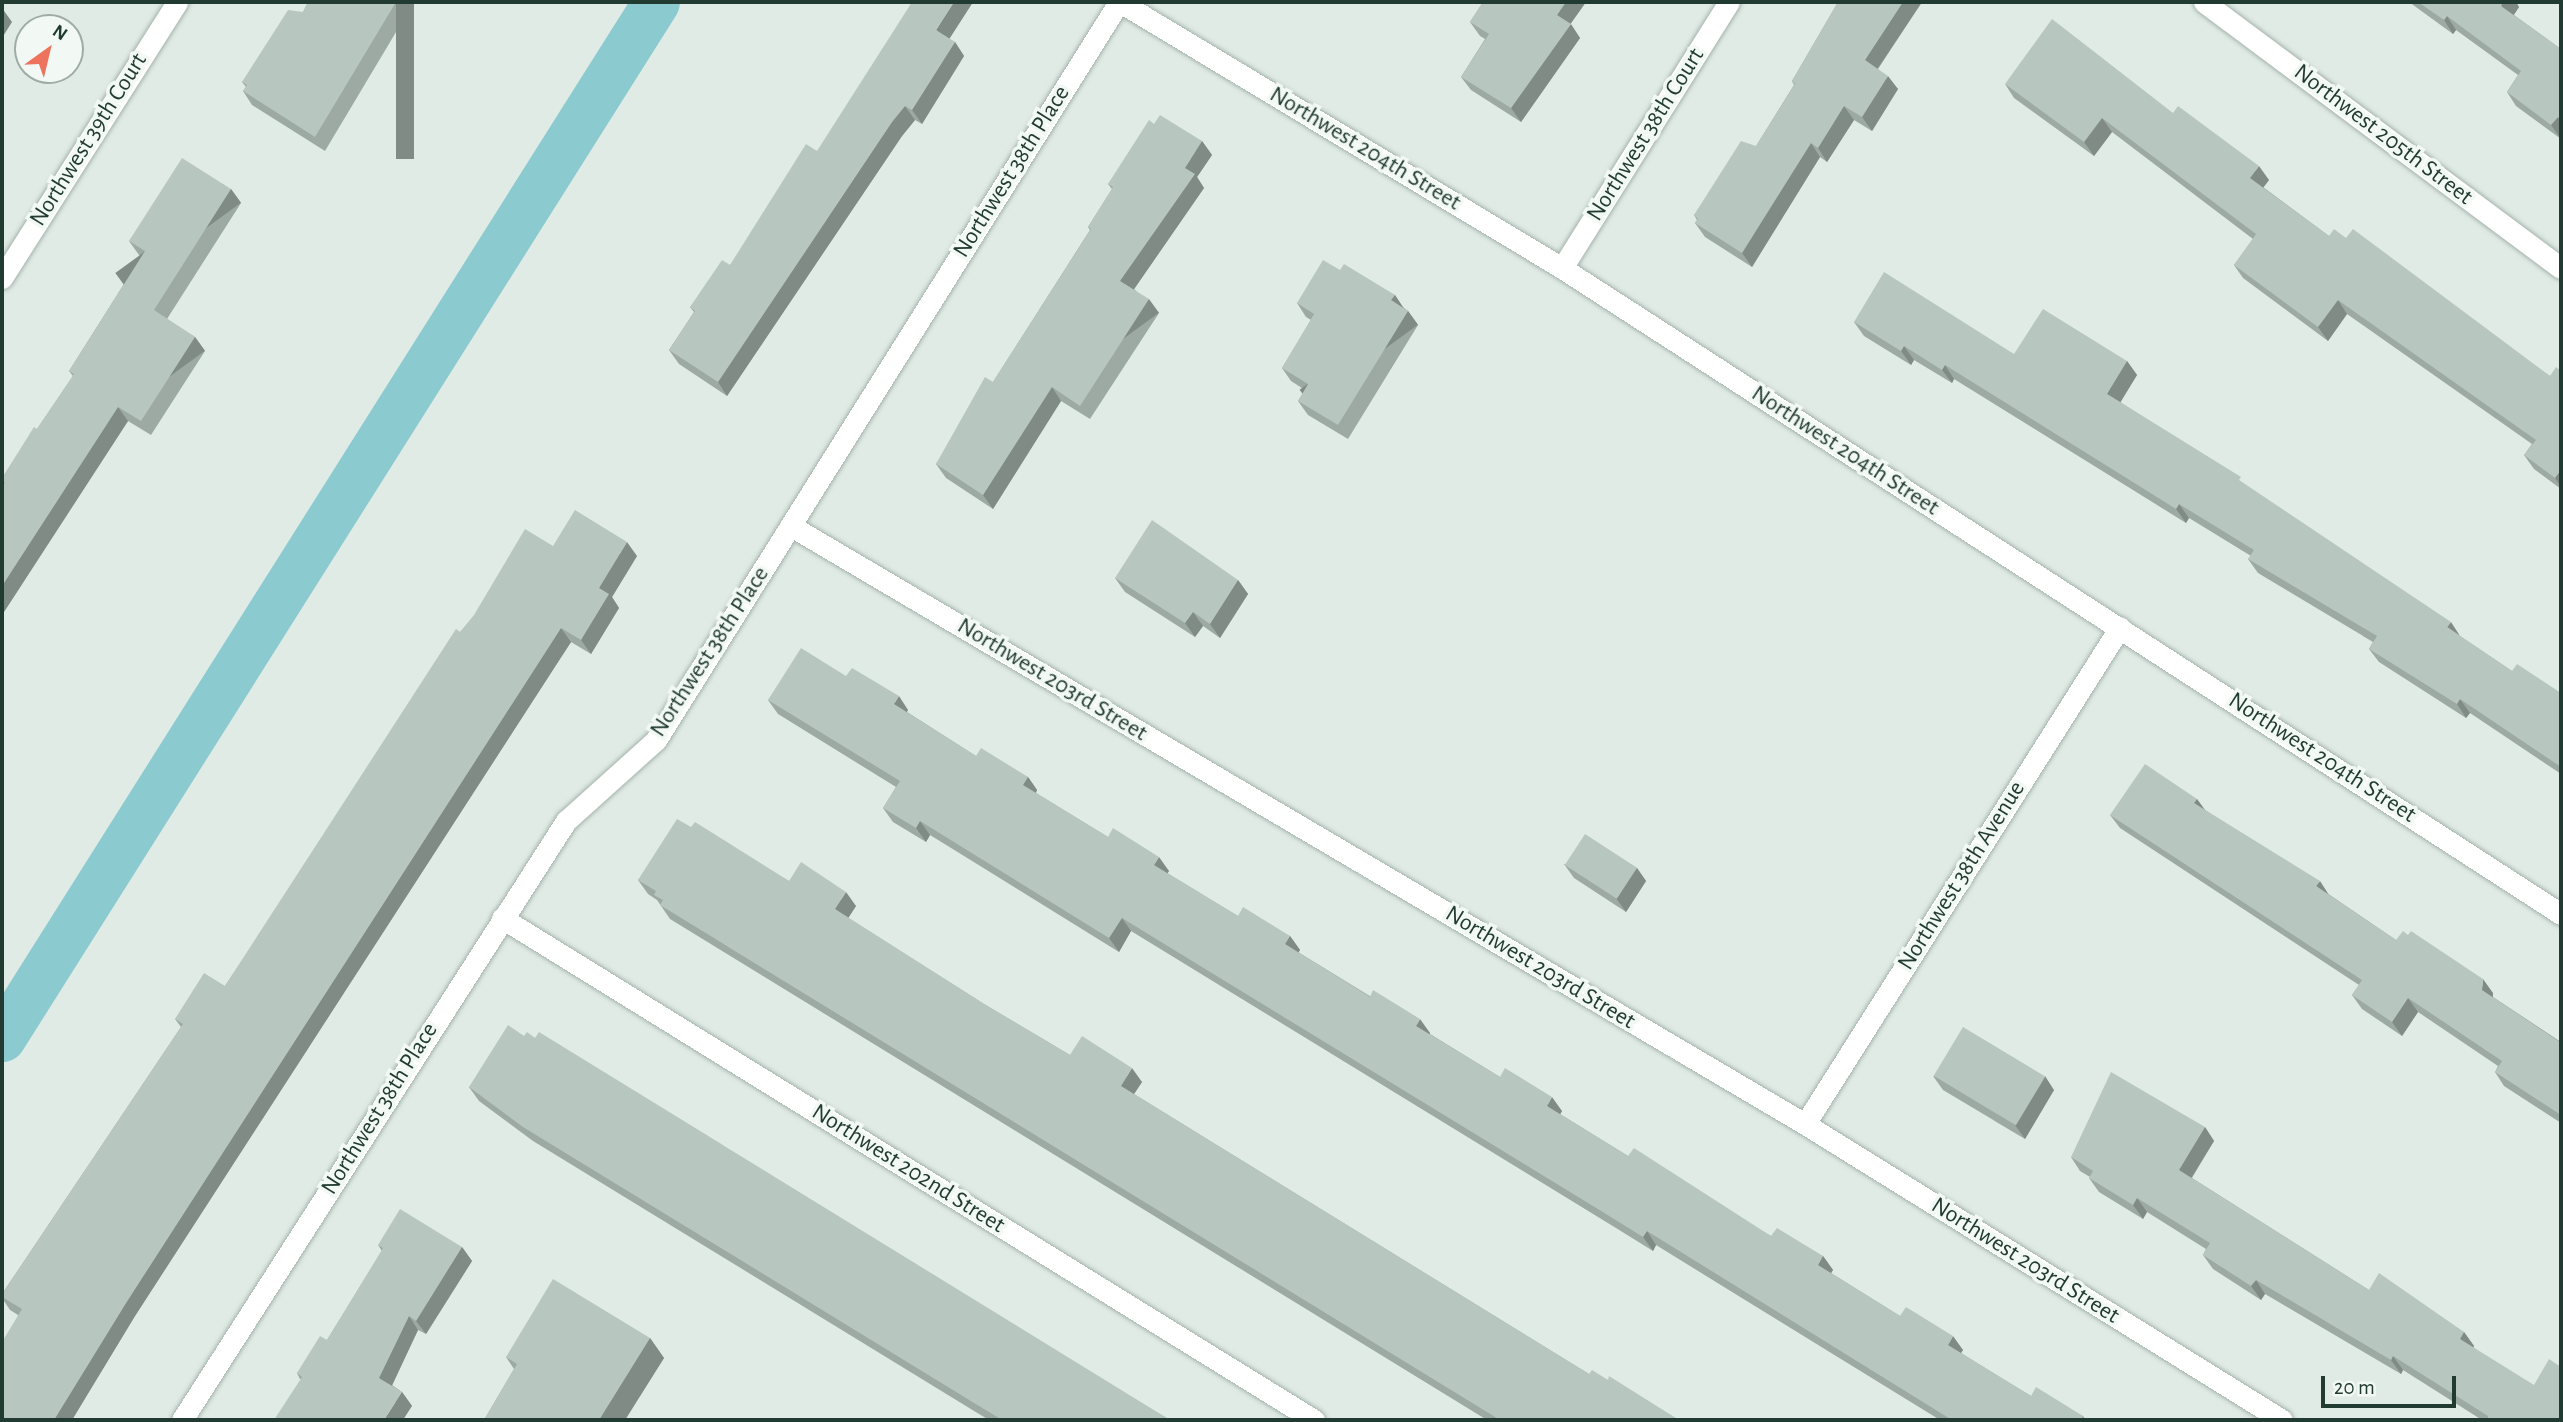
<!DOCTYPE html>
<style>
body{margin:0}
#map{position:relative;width:2563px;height:1422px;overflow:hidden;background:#e1ebe6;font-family:"Alegreya Sans",sans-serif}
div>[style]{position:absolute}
.canal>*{height:47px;margin:-23.5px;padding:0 23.5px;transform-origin:23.5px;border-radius:23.5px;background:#8bcacf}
.roads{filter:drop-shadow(0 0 2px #a4b3ac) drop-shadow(0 0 2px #a4b3ac)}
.minor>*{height:21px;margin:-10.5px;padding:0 10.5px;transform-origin:10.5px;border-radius:10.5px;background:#fff}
.wall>*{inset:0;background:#9daaa4}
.shaded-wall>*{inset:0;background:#808b86;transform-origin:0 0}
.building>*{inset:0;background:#b7c6bf;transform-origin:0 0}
span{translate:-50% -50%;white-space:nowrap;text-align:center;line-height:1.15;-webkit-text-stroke:7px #f2f8f4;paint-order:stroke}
.street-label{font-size:24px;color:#223b32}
.frame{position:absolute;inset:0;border:4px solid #223b32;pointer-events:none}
.north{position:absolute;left:14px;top:14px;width:70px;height:70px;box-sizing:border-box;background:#f2f8f4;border:2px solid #9faca6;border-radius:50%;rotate:34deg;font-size:19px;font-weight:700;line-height:28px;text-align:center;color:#223b32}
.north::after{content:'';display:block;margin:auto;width:24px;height:32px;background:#ed735d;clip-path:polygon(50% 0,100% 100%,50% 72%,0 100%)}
.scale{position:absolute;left:2321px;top:1376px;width:135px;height:32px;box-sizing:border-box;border:4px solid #223b32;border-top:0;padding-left:9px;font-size:21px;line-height:24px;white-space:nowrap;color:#223b32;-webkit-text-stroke:5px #f2f8f4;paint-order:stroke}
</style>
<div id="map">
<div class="canal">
<i style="left:2px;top:1038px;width:1225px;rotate:-57.74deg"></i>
</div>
<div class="roads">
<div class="minor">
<i style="left:1120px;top:2px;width:516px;rotate:31.04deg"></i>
<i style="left:1562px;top:268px;width:1190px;rotate:32.89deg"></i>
<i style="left:2204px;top:2px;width:445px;rotate:36.7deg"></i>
<i style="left:1562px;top:268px;width:314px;rotate:-57.9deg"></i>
<i style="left:2px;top:278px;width:327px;rotate:-57.6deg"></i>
<i style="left:791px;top:526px;width:1177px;rotate:30.53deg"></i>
<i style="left:1805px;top:1124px;width:561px;rotate:31.82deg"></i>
<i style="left:502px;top:918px;width:955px;rotate:31.73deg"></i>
<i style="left:1805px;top:1124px;width:588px;rotate:-57.63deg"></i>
<i style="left:182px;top:1420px;width:712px;rotate:-57.34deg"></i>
<i style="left:566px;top:821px;width:121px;rotate:-42deg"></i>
<i style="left:656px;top:740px;width:871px;rotate:-57.9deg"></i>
</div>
</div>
<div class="wall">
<i style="clip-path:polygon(308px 2px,414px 2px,325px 151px,252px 105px,243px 91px,246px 87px,242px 82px,303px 12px)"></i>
<i style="clip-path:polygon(973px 2px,949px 39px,955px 42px,964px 56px,922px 124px,915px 120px,902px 136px,727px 396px,679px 364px,669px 350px,694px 312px,690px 307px,730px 265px,817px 151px)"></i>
<i style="clip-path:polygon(1483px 2px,1586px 2px,1570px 24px,1580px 38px,1521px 122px,1471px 90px,1461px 77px,1485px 39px,1480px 36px,1470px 22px)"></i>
<i style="clip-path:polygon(1838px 2px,1922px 2px,1878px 69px,1898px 89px,1872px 131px,1854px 120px,1827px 162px,1820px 157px,1752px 267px,1705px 237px,1695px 223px,1697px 220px,1694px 215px,1756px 146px,1794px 85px,1792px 81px)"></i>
<i style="clip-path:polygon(2409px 2px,2516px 2px,2519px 7px,2514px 15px,2561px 49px,2561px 139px,2516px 106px,2507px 92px,2518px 75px,2456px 30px,2453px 34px)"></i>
<i style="clip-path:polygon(2005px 84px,2173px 113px,2269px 180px,2263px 187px,2329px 236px,2550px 376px,2561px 371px,2561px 489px,2534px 469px,2524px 455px,2532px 444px,2347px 314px,2328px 341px,2243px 278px,2234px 265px,2253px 239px,2112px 132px,2094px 156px,2014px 98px)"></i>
<i style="clip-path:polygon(1154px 124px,1202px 141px,1212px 155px,1197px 177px,1204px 188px,1134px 289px,1159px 313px,1090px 419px,1061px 401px,993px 509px,946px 478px,936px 464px,993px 382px,1090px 230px,1088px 227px,1112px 189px,1108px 184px)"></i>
<i style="clip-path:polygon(231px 189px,241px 203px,167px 319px,195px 337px,205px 351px,151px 435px,128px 421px,2px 615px,2px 488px,4px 484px,2px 481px,2px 478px,37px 429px,73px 376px,69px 371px,141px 257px,139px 255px,129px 241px)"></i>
<i style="clip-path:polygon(1340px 270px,1395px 295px,1403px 307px,1408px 311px,1418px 325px,1348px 439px,1308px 415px,1298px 401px,1305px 390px,1291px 381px,1282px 368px,1311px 320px,1306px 317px,1297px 303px)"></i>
<i style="clip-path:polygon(1854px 322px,2014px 354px,2127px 361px,2137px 375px,2120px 402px,2247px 486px,2460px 636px,2512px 671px,2561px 693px,2561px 774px,2470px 713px,2466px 718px,2379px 662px,2369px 649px,2373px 642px,2258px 573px,2248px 559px,2251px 556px,2189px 518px,2186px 523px,1954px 379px,1952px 383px,1914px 360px,1911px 365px,1864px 336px)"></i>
<i style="clip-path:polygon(553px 546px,637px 556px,612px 597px,619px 608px,591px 654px,571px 642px,135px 1316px,72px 1420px,2px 1420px,18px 1315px,10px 1310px,2px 1298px,2px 1294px,181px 1027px,175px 1019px,225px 986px,460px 632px)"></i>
<i style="clip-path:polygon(1115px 578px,1238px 580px,1248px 594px,1220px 638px,1203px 626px,1195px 637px,1125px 592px)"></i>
<i style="clip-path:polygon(846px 676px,908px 710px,907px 712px,976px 756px,1028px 777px,1037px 790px,1036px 793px,1108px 837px,1169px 871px,1167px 873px,1238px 916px,1290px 936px,1300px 950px,1298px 952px,1430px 1033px,1430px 1034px,1500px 1077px,1562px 1111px,1560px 1114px,1628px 1156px,1771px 1236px,1823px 1256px,1833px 1270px,1831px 1273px,1900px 1316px,1963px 1350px,1961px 1353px,2031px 1396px,2083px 1416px,2086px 1420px,1940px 1420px,1656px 1245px,1653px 1251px,1616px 1228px,1131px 931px,1119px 952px,930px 835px,926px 842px,893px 822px,883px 808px,896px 787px,778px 714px,768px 700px)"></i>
<i style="clip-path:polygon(2197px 799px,2205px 810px,2396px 940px,2493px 993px,2493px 997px,2561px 1042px,2561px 1123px,2504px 1086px,2495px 1072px,2498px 1066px,2418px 1012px,2402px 1036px,2362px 1009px,2352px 995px,2359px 985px,2120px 828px,2110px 815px)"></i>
<i style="clip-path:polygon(691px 827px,789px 881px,856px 906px,848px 918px,984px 1004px,1070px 1055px,1142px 1082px,1134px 1094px,1589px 1374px,1608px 1380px,1679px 1420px,1487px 1420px,670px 919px,657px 900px,648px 894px,638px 880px)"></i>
<i style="clip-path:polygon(1564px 864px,1637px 868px,1646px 881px,1626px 912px,1574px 878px)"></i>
<i style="clip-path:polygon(524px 1036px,1170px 1420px,989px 1420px,533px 1141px,479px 1101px,469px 1087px)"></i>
<i style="clip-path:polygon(1933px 1076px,2054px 1090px,2025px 1139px,1943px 1090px)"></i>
<i style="clip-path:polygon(2205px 1127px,2214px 1141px,2192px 1178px,2369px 1290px,2464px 1332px,2474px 1346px,2473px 1347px,2561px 1420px,2482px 1420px,2403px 1370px,2401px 1374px,2265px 1294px,2261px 1300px,2213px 1269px,2203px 1255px,2206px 1249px,2147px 1212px,2143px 1219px,2099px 1192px,2089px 1178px,2090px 1177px,2080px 1171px,2071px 1157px)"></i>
<i style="clip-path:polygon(378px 1245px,462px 1247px,472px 1261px,426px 1334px,418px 1330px,392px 1385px,402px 1392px,412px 1406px,300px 1379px,297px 1373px,327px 1340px,382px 1251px)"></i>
<i style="clip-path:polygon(650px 1338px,664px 1358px,625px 1420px,484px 1420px,514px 1369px,506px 1357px)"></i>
</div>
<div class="shaded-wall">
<i style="left:396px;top:2px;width:18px;height:157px"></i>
<i style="clip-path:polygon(954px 2px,973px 2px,946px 44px,936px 30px)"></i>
<i style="clip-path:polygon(1566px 2px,1586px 2px,1567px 29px,1557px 15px)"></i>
<i style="clip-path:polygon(1903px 2px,1922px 2px,1874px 74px,1865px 60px)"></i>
<i style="clip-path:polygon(2503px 2px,2516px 2px,2519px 7px,2510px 20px,2501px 6px)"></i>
<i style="clip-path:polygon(2px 8px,12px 22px,2px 38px)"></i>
<i style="clip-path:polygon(2447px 16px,2456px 30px,2453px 34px,2444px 20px)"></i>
<i style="clip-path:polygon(1571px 24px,1580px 38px,1521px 122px,1511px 108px)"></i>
<i style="clip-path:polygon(955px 42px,964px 56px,922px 124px,912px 110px)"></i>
<i style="clip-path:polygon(1888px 76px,1898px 89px,1872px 131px,1862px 117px)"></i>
<i style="clip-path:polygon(905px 106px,915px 120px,902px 136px,727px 396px,718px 382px,892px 122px)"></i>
<i style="clip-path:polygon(1844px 106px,1854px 120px,1827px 162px,1818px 148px)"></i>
<i style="clip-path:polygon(2558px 117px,2561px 122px,2561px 139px,2551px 125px)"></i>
<i style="clip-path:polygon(2102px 118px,2112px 132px,2094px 156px,2084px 142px)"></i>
<i style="clip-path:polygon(1202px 141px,1212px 155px,1197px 177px,1204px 188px,1130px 295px,1120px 281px,1185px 168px)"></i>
<i style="clip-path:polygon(1811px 143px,1820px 157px,1752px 267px,1742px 253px)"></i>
<i style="clip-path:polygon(2259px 166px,2269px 180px,2260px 192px,2250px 178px)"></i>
<i style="left:231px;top:189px;width:17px;height:143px;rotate:54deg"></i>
<i style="clip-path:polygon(1395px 295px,1404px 309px,1391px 300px)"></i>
<i style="left:1149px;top:299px;width:17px;height:127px;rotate:54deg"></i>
<i style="clip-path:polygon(2338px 300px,2347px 314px,2328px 341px,2318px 327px)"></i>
<i style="left:1408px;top:311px;width:17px;height:134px;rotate:54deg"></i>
<i style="left:195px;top:337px;width:17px;height:100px;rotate:54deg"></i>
<i style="clip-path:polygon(1904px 346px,1914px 360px,1911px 365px,1901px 351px)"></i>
<i style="clip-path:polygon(2127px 361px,2137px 375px,2117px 408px,2107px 394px)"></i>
<i style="clip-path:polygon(1945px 365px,1954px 379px,1952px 383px,1942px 370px)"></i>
<i style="clip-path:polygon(1052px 387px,1061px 401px,993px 509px,983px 495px)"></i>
<i style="clip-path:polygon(118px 407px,128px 421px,2px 615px,2px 586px)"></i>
<i style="clip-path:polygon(2561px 470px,2561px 487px,2555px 478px)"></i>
<i style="clip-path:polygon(2179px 504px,2189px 518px,2186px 523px,2176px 509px)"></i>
<i style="clip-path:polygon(627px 542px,637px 556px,612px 597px,619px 608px,591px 654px,581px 640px,599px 588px)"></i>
<i style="clip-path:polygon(1238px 580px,1248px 594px,1220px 638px,1210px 624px)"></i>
<i style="clip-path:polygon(1193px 612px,1203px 626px,1195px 637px,1185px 623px)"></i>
<i style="clip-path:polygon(2451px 622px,2460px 636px,2447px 627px)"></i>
<i style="clip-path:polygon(561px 628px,571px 642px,135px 1316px,72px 1420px,54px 1420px,126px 1303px)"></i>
<i style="clip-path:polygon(899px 696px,908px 710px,903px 718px,894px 704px)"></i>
<i style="clip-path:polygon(2460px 699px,2470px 713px,2466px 718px,2457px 704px)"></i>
<i style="clip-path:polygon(1028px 777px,1037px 790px,1033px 798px,1023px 785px)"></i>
<i style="clip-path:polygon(2197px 799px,2207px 813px,2194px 803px)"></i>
<i style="clip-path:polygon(920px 821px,930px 835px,926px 842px,916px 828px)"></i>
<i style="clip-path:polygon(1159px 857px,1169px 871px,1164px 879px,1154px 865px)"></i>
<i style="clip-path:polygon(1637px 868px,1646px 881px,1626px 912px,1616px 898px)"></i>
<i style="clip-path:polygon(2320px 881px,2329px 895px,2316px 886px)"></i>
<i style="clip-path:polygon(846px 892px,856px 906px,845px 923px,835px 909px)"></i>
<i style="clip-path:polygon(1122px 918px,1131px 931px,1119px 952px,1109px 938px)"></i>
<i style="clip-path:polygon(1290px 936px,1300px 950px,1295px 958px,1285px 944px)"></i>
<i style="clip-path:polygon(2483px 979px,2493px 993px,2492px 1004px,2482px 990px)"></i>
<i style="clip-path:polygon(2408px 998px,2418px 1012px,2402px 1036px,2392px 1022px)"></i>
<i style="clip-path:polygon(1420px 1019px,1430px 1033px,1426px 1040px,1416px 1026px)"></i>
<i style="clip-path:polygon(1132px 1068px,1142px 1082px,1130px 1100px,1121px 1086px)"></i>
<i style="clip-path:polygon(2045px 1076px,2054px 1090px,2025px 1139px,2015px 1125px)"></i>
<i style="clip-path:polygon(1552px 1097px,1562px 1111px,1557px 1120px,1547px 1106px)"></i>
<i style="clip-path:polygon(2205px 1127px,2214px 1141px,2188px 1183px,2179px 1170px)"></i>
<i style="clip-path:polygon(2137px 1198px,2147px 1212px,2143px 1219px,2133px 1205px)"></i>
<i style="clip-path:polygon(1647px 1231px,1656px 1245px,1653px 1251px,1643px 1237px)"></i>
<i style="clip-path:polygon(462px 1247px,472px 1261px,426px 1334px,416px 1321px)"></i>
<i style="clip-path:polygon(1823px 1256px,1833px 1270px,1827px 1279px,1818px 1265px)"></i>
<i style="clip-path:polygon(2256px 1280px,2265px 1294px,2261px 1300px,2251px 1286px)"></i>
<i style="clip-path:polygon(409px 1316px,418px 1330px,389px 1392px,379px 1378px)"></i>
<i style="clip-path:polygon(2464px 1332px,2474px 1346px,2470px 1353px,2460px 1339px)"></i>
<i style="clip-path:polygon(1953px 1336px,1963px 1350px,1957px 1359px,1948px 1345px)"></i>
<i style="clip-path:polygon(650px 1338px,664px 1358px,625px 1420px,599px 1420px)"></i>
<i style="clip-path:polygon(2393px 1356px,2403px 1370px,2401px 1374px,2391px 1360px)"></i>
<i style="clip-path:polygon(402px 1392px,412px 1406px,403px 1420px,384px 1420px)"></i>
</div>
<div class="building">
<i style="clip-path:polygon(308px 2px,396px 2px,315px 137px,243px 91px,247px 85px,242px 82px,288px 10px,303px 12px)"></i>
<i style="clip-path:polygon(912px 2px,954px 2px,936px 30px,955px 42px,912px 110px,905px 106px,892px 122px,718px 382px,669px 350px,695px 311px,690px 307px,722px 260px,730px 265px,806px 144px,817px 151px)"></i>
<i style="clip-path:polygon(1483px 2px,1566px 2px,1557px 15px,1571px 24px,1511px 108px,1461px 77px,1489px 34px,1470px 22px)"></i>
<i style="clip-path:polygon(1838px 2px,1903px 2px,1865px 60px,1888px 76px,1862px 117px,1844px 106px,1818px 148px,1811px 143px,1742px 253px,1695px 223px,1698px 219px,1694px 215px,1741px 141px,1756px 146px,1795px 84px,1792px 81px)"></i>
<i style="clip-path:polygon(2418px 2px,2503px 2px,2501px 6px,2561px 49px,2561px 120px,2558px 117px,2551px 125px,2507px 92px,2521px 71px,2447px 16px,2444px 20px)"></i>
<i style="clip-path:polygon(2052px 19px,2173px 113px,2178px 106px,2259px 166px,2250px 178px,2329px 236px,2334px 229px,2346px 238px,2353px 229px,2550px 376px,2556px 367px,2561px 371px,2561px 470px,2555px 478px,2524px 455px,2536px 440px,2338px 300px,2318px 327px,2234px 265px,2256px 234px,2102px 118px,2084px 142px,2005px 84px)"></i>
<i style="clip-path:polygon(1160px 115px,1202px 141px,1185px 168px,1195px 174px,1120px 281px,1149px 299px,1080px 406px,1052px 387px,983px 495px,936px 464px,985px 377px,993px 382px,1091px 229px,1088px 227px,1113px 187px,1108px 184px,1149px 120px,1154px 124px)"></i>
<i style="clip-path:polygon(182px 158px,231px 189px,154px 310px,195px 337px,141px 421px,118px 407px,2px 586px,2px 488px,5px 483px,2px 480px,2px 478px,34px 427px,37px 429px,74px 374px,69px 371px,145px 251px,129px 241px)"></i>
<i style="clip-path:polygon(1323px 260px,1340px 270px,1344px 264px,1395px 295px,1391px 300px,1408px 311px,1338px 425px,1298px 401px,1308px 384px,1282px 368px,1314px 314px,1297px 303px)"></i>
<i style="clip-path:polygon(1884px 272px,2014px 354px,2043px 309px,2127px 361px,2107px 394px,2241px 477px,2239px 480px,2451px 622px,2447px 627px,2512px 671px,2517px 664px,2561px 693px,2561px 767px,2460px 699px,2457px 704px,2369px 649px,2377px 636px,2248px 559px,2254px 550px,2179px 504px,2176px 509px,1945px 365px,1942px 370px,1904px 346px,1901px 351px,1854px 322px)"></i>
<i style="clip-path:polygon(575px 510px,627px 542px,599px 588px,609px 594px,581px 640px,561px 628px,126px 1303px,54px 1420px,2px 1420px,2px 1342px,22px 1309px,2px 1297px,2px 1294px,183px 1024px,175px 1019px,204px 973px,225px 986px,456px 629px,460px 632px,474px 615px,525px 529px,553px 546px)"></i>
<i style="clip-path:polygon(1152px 520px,1238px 580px,1210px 624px,1193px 612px,1185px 623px,1115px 578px)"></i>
<i style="clip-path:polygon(801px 648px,846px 676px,852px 668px,899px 696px,894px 704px,976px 756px,981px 748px,1028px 777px,1023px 785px,1108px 837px,1113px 828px,1159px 857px,1154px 865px,1238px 916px,1243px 907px,1290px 936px,1285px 944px,1370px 997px,1373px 990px,1420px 1019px,1416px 1026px,1500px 1077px,1505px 1068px,1552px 1097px,1547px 1106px,1628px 1156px,1634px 1148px,1771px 1236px,1777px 1228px,1823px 1256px,1818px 1265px,1900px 1316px,1906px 1307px,1953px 1336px,1948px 1345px,2031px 1396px,2036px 1387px,2083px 1416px,2080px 1420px,1952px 1420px,1647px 1231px,1643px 1237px,1606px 1214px,1122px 918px,1109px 938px,920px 821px,916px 828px,883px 808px,900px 781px,768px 700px)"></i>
<i style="clip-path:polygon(2145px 764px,2197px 799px,2194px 803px,2320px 881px,2316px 886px,2396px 940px,2403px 931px,2408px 935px,2411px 931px,2483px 979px,2482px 990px,2561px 1043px,2561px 1115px,2495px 1072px,2502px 1061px,2408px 998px,2392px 1022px,2352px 995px,2362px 980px,2110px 815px)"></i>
<i style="clip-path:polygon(677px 819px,691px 827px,695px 822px,789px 881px,801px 862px,846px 892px,835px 909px,984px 1004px,1070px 1055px,1082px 1036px,1132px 1068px,1121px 1086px,1589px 1374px,1592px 1370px,1608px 1380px,1609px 1376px,1679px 1420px,1500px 1420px,660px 905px,663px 900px,654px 895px,656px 891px,638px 880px)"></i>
<i style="left:1585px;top:834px;width:62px;height:37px;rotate:33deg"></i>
<i style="clip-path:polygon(508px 1025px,524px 1036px,527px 1032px,535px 1038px,539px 1032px,1170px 1420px,1002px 1420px,523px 1127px,469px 1087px)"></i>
<i style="left:1963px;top:1027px;width:96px;height:57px;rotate:31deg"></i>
<i style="clip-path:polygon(2111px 1072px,2205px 1127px,2179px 1170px,2369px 1290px,2379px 1273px,2464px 1332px,2460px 1339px,2534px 1385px,2549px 1359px,2561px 1367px,2561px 1420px,2488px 1420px,2488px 1416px,2393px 1356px,2391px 1360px,2256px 1280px,2251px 1286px,2203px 1255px,2210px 1243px,2137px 1198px,2133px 1205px,2089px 1178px,2093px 1171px,2071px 1157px)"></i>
<i style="clip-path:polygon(400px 1209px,462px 1247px,416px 1321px,409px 1316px,379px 1378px,402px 1392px,384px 1420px,274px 1420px,302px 1377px,297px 1373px,320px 1336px,327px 1340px,383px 1248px,378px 1245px)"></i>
<i style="clip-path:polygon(553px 1279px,650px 1338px,599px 1420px,484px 1420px,517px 1364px,506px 1357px)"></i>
</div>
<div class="street-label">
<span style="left:1646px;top:135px;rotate:-58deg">Northwest 38th Court</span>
<span style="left:2383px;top:135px;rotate:37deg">Northwest 205th Street</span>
<span style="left:89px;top:140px;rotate:-58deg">Northwest 39th Court</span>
<span style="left:1365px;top:149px;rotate:31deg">Northwest 204th Street</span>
<span style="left:1012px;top:172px;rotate:-58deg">Northwest 38th Place</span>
<span style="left:1845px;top:451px;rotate:33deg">Northwest 204th Street</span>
<span style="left:710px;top:652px;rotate:-57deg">Northwest 38th Place</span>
<span style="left:1052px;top:680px;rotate:31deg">Northwest 203rd Street</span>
<span style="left:2322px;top:758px;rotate:33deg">Northwest 204th Street</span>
<span style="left:1962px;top:876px;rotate:-58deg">Northwest 38th Avenue</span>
<span style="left:1540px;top:968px;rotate:31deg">Northwest 203rd Street</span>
<span style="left:380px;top:1109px;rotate:-58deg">Northwest 38th Place</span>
<span style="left:908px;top:1169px;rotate:32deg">Northwest 202nd Street</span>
<span style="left:2025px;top:1261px;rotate:32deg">Northwest 203rd Street</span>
</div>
<div class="frame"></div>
<div class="north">N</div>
<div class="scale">20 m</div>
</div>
